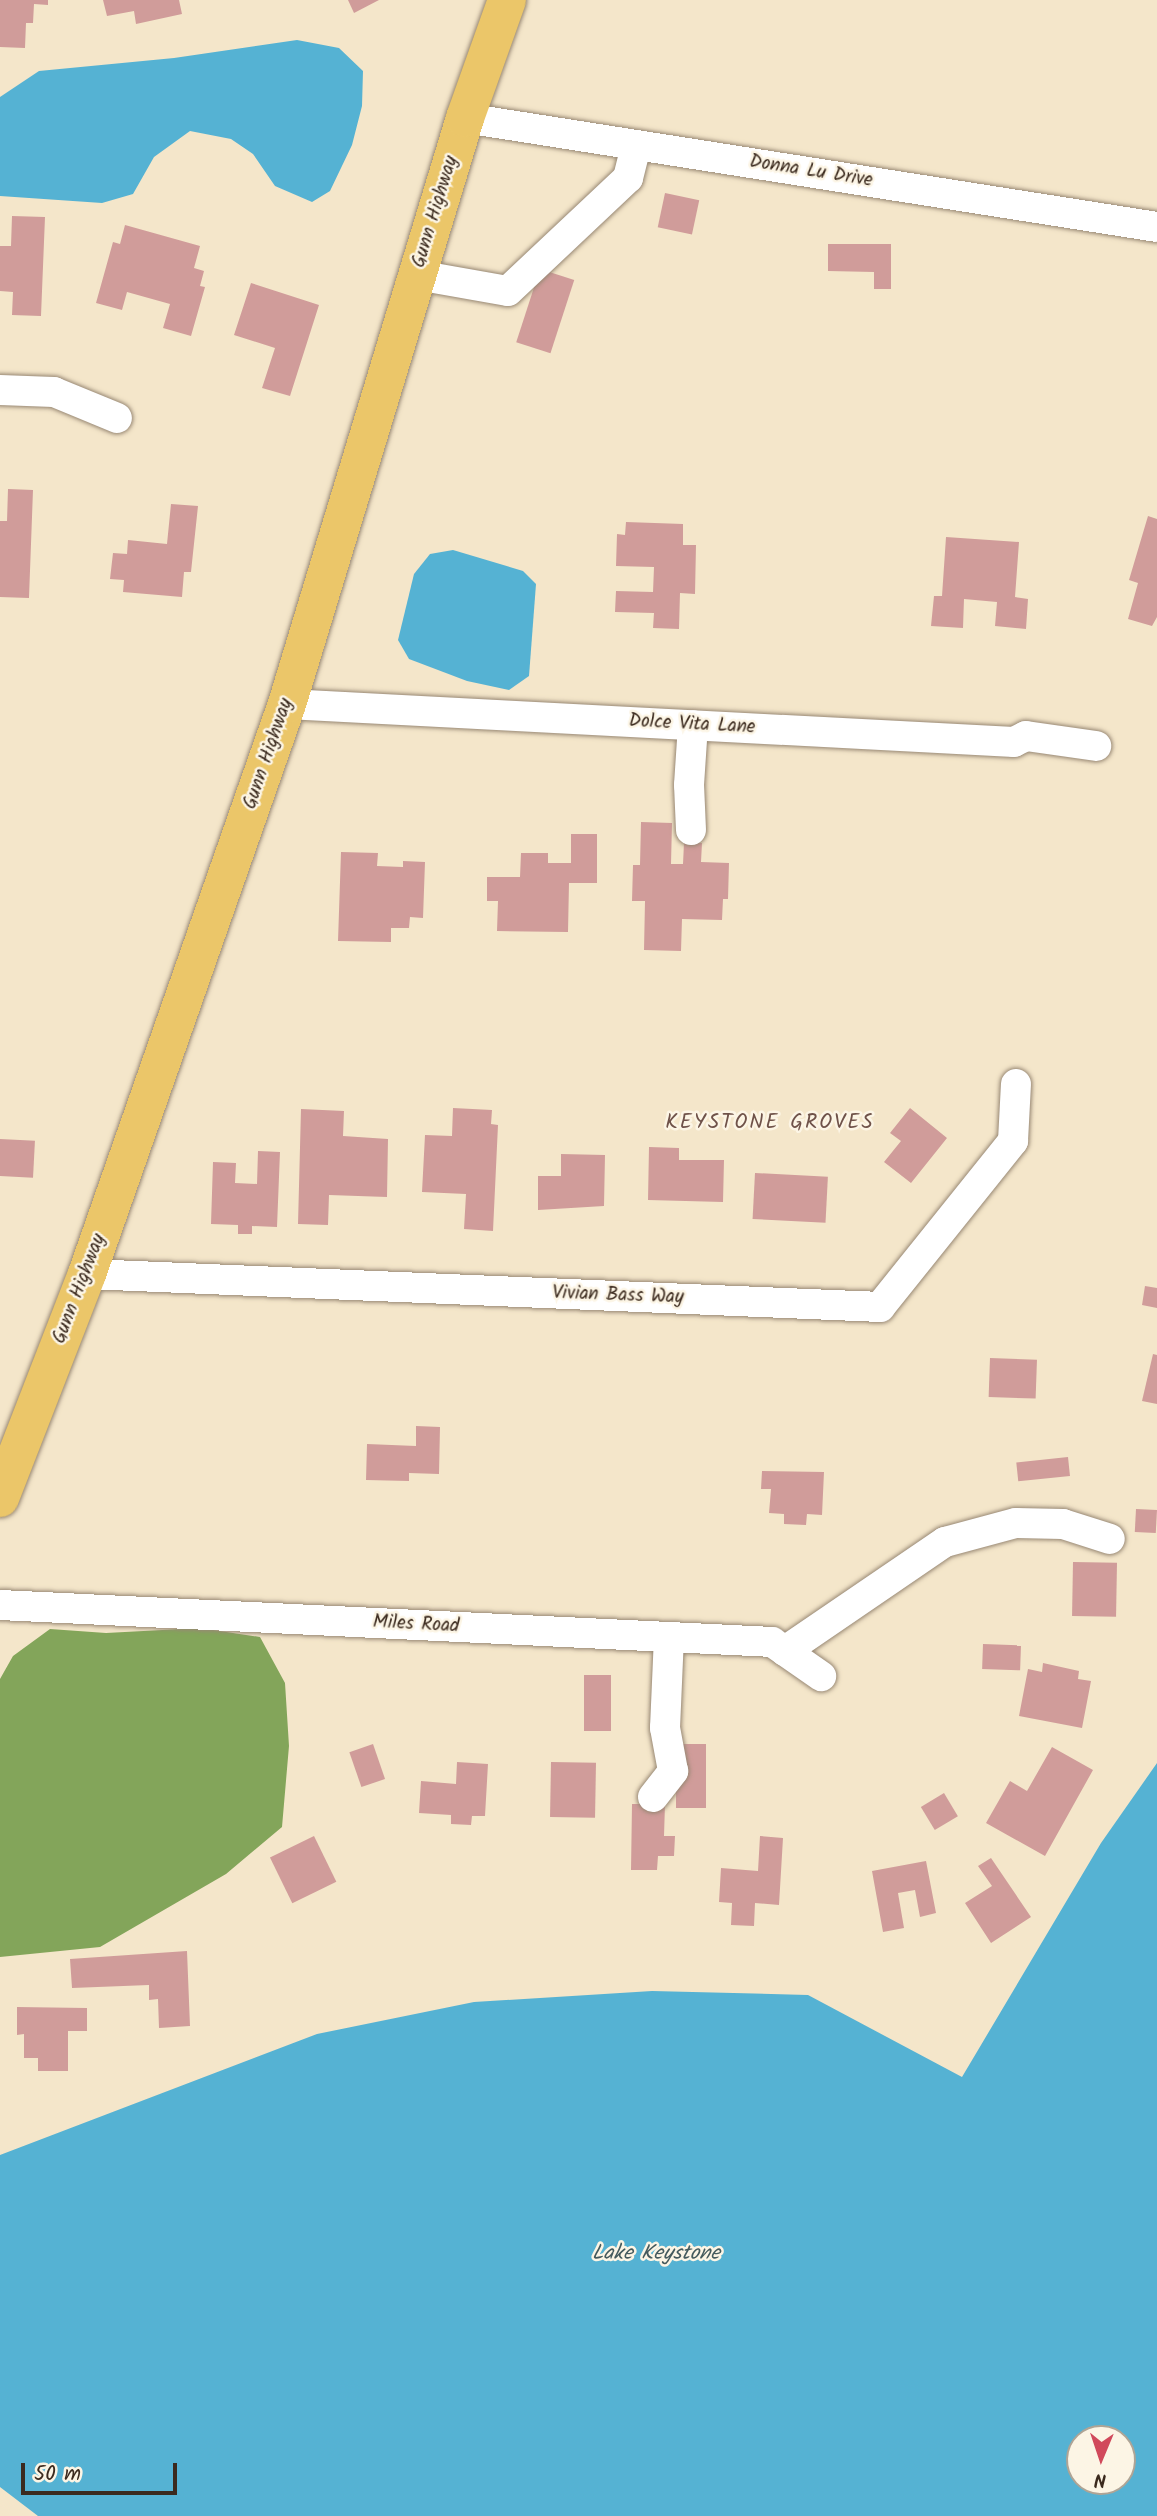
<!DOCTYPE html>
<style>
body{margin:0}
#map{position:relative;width:1157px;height:2516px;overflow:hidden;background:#f4e6ca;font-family:Kalam,sans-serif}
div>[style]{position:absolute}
.forest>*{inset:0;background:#83a55a}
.water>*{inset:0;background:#55b2d3}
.building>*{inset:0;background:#d09c9a;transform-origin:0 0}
.roads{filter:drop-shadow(0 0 2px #988874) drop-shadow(0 0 2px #988874)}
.minor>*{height:30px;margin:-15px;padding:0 15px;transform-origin:15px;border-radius:15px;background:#fff}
.major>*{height:38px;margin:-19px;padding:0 19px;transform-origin:19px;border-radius:19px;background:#ebc669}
span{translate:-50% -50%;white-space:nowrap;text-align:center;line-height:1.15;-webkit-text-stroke:5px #fcf5e5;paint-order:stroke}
.street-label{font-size:19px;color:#3b2a1e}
.neighbourhood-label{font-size:21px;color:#6f5249;letter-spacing:2px}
.water-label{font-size:21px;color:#445a5d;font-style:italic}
.north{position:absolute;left:1066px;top:2425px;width:70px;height:70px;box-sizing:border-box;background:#fcf5e5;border:2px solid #afa495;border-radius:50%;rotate:182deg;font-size:19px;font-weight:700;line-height:28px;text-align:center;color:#3b2a1e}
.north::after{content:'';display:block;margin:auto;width:24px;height:32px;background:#d1495b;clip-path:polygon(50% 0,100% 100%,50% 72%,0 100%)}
.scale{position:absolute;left:21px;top:2463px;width:156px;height:32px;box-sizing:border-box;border:4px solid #3b2a1e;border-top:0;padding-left:9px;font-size:21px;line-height:24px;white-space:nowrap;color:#3b2a1e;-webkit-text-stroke:5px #fcf5e5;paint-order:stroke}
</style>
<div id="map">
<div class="forest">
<i style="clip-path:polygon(200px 1628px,260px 1637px,285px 1683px,289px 1746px,282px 1827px,226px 1874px,100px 1947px,0 1957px,0 1679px,13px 1656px,50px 1629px,106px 1633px)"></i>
</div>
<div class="water">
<i style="clip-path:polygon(297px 40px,339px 48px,363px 71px,362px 106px,352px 145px,330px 191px,312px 202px,275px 186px,253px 154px,231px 139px,190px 131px,154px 157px,133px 194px,102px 203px,0 196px,0 97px,39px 71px,174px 58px)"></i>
<i style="clip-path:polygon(453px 550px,523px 571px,536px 584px,529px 676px,509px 690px,467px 681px,409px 659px,398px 640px,414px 574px,430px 554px)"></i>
<i style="clip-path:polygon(evenodd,1157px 1763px,1157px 2516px,38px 2516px,0 2487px,0 2155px,317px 2034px,474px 2002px,652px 1991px,808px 1995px,962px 2077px,1101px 1843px,1157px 1763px,1080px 2439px,1122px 2439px,1122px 2481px,1080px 2481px,1080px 2439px)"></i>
</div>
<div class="building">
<i style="clip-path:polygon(0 0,48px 0,48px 5px,34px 4px,33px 23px,26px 23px,25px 48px,0 47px)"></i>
<i style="clip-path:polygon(103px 0,179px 0,182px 14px,136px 24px,134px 11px,107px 16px)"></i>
<i style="clip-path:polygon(348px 0,379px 0,354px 13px)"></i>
<i style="left:665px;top:193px;width:35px;height:35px;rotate:12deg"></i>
<i style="clip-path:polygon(12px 216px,45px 217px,41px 316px,12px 315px,13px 292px,0 291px,0 246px,11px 246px)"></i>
<i style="clip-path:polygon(125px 225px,200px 246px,194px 268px,204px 271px,200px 286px,205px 287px,191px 336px,163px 328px,170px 304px,127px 292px,122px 310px,96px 303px,113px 242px,120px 244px)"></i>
<i style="clip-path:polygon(828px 244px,891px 244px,891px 289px,874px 289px,874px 272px,828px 271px)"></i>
<i style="left:540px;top:269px;width:36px;height:77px;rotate:18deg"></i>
<i style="clip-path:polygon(251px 283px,319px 305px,290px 396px,262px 388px,275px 348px,234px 335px)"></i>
<i style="clip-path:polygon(8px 489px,33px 490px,29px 598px,0 597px,0 521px,7px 521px)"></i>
<i style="clip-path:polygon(171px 504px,198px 506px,191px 572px,184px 572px,182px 597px,123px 592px,124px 580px,110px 579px,113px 553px,127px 554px,128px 540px,167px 544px)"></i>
<i style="clip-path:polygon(1148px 516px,1157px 519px,1157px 617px,1152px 626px,1128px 619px,1138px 583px,1129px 580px)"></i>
<i style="clip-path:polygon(626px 522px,683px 524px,683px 545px,696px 545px,695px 594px,680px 593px,679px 629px,653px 628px,654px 613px,615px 612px,616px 591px,653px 592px,654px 567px,616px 566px,617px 534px,625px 535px)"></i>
<i style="clip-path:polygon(946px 537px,1019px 542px,1015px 597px,1028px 599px,1026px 629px,995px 626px,997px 602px,964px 599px,963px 628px,931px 626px,934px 596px,942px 596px)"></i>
<i style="clip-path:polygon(641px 822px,672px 823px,671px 864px,683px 864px,684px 843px,702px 843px,701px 862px,729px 863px,728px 899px,723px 899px,722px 920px,682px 919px,681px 951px,644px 950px,645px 901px,632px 901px,633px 865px,640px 865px)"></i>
<i style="clip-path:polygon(571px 834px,597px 834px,597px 883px,569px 883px,568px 932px,497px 931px,498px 901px,487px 901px,487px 877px,520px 877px,521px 853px,548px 853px,548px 863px,571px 863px)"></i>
<i style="clip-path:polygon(341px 852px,378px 853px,377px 866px,403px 867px,403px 861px,425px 862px,423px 918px,410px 917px,409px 928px,391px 928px,391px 942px,338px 941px)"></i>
<i style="clip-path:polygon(453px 1108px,492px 1110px,491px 1124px,498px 1125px,493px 1231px,464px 1229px,466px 1194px,422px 1192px,425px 1135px,452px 1136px)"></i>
<i style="clip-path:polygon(910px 1108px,947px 1138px,911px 1183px,884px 1162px,901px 1141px,890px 1133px)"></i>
<i style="clip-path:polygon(301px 1109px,344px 1111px,343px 1136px,388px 1139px,387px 1197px,329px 1195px,328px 1225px,298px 1224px)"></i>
<i style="left:0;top:1139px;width:35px;height:37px;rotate:3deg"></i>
<i style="clip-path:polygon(649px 1147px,679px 1148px,679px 1160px,724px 1160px,723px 1202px,648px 1200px)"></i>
<i style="clip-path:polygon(258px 1151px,280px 1152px,277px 1227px,252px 1226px,252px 1234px,238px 1234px,238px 1225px,211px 1224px,213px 1162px,236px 1163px,235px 1183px,257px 1184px)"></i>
<i style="clip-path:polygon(561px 1154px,605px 1155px,604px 1206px,538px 1210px,538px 1176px,561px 1176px)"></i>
<i style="left:755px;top:1173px;width:73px;height:46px;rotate:3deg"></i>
<i style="clip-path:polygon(1145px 1286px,1157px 1288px,1157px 1308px,1142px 1305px)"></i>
<i style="clip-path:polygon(1153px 1354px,1157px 1355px,1157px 1404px,1142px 1401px)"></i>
<i style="left:990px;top:1358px;width:47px;height:39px;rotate:2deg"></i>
<i style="clip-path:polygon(416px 1426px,440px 1427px,439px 1474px,409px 1473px,409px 1481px,366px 1480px,367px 1444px,416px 1446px)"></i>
<i style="left:1068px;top:1457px;width:19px;height:52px;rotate:84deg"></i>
<i style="clip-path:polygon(762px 1471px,824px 1472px,822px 1515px,807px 1514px,806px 1525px,784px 1524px,784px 1514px,769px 1513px,771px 1489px,761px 1489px)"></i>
<i style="left:1136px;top:1509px;width:21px;height:23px;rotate:3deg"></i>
<i style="left:1073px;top:1562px;width:44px;height:54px;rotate:1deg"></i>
<i style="left:983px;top:1644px;width:38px;height:25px;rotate:2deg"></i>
<i style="clip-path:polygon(1043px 1663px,1079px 1671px,1078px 1679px,1091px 1681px,1082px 1728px,1019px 1716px,1028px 1669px,1042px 1672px)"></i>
<i style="left:584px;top:1675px;width:27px;height:56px"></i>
<i style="left:373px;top:1744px;width:37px;height:25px;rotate:71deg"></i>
<i style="left:676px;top:1744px;width:30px;height:64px"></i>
<i style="clip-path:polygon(1052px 1747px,1093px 1770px,1045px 1856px,986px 1823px,1010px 1781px,1027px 1791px)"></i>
<i style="clip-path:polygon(457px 1762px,488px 1764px,485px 1816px,472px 1816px,471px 1825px,451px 1824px,451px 1815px,419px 1813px,421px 1781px,456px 1784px)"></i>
<i style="left:551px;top:1762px;width:45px;height:55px;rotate:1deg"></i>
<i style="left:944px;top:1793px;width:27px;height:27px;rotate:59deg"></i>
<i style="clip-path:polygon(632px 1804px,665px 1804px,664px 1836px,675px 1836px,674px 1856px,658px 1856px,657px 1870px,631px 1870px)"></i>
<i style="left:314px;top:1836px;width:51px;height:49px;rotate:64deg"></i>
<i style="clip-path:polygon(760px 1836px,783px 1838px,779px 1905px,755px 1903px,754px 1926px,731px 1925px,732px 1903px,719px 1902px,721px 1868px,758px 1871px)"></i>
<i style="clip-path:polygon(991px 1858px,1031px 1917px,991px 1943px,965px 1903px,992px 1886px,978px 1866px)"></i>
<i style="clip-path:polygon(926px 1861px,936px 1913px,920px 1917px,915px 1890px,898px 1893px,904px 1928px,883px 1932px,872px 1871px)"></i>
<i style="clip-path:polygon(187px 1951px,190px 2026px,159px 2028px,158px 1999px,149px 2000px,149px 1985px,72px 1988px,70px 1959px)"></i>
<i style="clip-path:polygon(17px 2007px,87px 2008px,87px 2031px,68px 2031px,68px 2071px,38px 2071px,38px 2058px,24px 2058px,24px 2034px,17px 2035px)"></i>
</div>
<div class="roads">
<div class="minor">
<i style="left:465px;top:118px;width:701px;rotate:8.95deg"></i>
<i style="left:417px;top:275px;width:92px;rotate:10deg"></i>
<i style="left:508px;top:291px;width:165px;rotate:-43.3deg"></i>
<i style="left:628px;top:178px;width:34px;rotate:-76deg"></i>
<i style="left:0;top:390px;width:54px;rotate:2.1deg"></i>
<i style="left:54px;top:392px;width:68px;rotate:22.4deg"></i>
<i style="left:287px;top:704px;width:728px;rotate:2.99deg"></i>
<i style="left:1014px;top:742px;width:13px;rotate:-27deg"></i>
<i style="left:1026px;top:736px;width:71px;rotate:8.1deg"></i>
<i style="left:691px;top:830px;width:45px;rotate:-92.5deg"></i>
<i style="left:689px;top:785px;width:60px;rotate:-86.2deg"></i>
<i style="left:87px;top:1274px;width:794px;rotate:2.38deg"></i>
<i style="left:880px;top:1307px;width:213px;rotate:-51.3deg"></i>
<i style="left:1013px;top:1141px;width:57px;rotate:-87deg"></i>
<i style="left:0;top:1605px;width:773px;rotate:2.74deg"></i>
<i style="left:772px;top:1642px;width:60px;rotate:34.8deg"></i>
<i style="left:785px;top:1651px;width:194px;rotate:-34.3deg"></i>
<i style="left:945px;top:1542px;width:73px;rotate:-15deg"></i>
<i style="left:1016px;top:1523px;width:47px;rotate:1.2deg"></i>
<i style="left:1063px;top:1524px;width:49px;rotate:17.7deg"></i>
<i style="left:653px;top:1797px;width:33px;rotate:-52deg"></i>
<i style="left:673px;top:1771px;width:44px;rotate:-100.5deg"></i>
<i style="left:665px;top:1728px;width:91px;rotate:-87.5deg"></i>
</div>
<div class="major">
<i style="left:0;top:1498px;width:240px;rotate:-68.8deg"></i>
<i style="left:87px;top:1274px;width:604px;rotate:-70.67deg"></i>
<i style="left:287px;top:704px;width:612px;rotate:-73.1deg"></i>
<i style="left:465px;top:118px;width:125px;rotate:-70.4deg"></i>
</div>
</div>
<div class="street-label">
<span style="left:811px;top:172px;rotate:9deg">Donna Lu Drive</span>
<span style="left:436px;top:212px;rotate:-73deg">Gunn Highway</span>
<span style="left:692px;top:725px;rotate:3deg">Dolce Vita Lane</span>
<span style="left:269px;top:754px;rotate:-71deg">Gunn Highway</span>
<span style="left:80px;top:1289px;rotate:-69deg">Gunn Highway</span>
<span style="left:618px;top:1296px;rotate:2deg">Vivian Bass Way</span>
<span style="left:416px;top:1625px;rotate:3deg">Miles Road</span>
</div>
<div class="neighbourhood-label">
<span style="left:770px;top:1123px">KEYSTONE GROVES</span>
</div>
<div class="water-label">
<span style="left:656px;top:2254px">Lake Keystone</span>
</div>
<div class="north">N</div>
<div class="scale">50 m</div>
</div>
